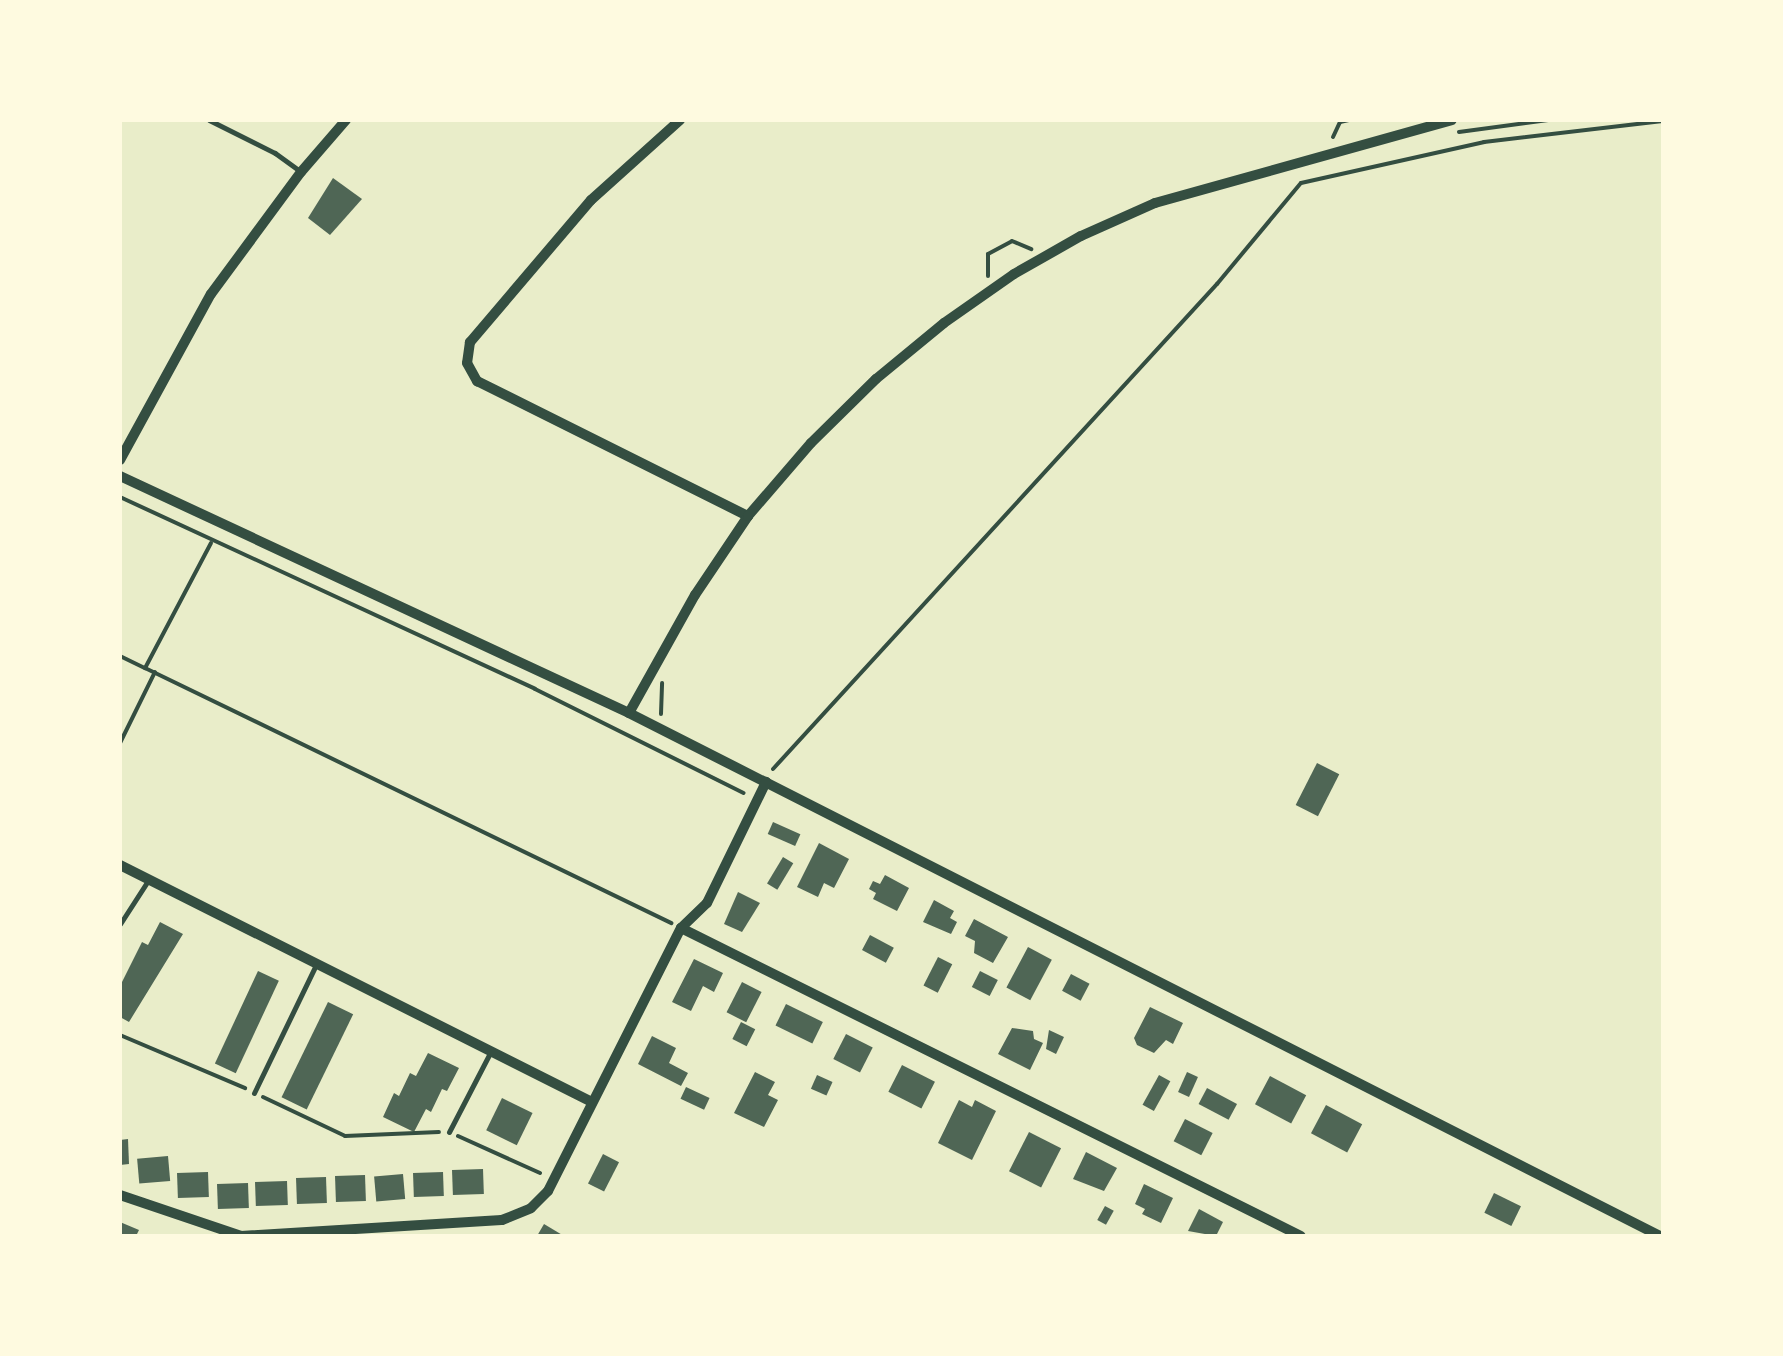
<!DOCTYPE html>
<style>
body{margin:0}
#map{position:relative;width:1783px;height:1356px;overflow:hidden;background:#e9edc9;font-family:"Crimson Pro",serif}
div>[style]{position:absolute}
.building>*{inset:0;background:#4f6655;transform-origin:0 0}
.path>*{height:4px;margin:-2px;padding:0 2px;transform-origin:2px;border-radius:2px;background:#344e41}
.service>*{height:5px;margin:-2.5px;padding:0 2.5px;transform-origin:2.5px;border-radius:2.5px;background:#344e41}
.minor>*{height:10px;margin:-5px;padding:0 5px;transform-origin:5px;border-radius:5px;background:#344e41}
span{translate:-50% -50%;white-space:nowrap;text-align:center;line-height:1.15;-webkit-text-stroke:8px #fefae0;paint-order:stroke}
.frame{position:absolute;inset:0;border:122px solid #fefae0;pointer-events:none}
</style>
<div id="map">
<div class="building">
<i style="clip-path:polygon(333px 178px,362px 199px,330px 235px,308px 218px)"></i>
<i style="left:1317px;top:763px;width:25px;height:47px;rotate:27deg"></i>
<i style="left:773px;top:822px;width:30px;height:13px;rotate:24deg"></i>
<i style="clip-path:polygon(819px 843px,849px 859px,834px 888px,824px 883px,818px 897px,797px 887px)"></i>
<i style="left:783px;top:857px;width:12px;height:31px;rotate:31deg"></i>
<i style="clip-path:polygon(885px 875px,909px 888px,897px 911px,873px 899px,876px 893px,869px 889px,873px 881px,880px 884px)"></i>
<i style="clip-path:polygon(738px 892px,760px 903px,742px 932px,724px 924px)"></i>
<i style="clip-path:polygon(934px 900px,954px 911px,950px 918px,957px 922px,951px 934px,923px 922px)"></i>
<i style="clip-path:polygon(974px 919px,1008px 937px,993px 963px,974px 953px,975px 941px,965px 936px)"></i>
<i style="clip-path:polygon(160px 922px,183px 934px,129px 1022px,120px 1017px,120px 986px,142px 942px,148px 945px)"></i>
<i style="left:870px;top:935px;width:27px;height:17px;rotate:28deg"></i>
<i style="left:1028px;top:947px;width:27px;height:46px;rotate:28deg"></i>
<i style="left:938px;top:957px;width:16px;height:32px;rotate:27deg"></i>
<i style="clip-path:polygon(694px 959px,723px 973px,714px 992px,703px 986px,691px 1011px,672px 1002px)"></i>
<i style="left:258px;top:971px;width:23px;height:102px;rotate:25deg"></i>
<i style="left:980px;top:971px;width:20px;height:18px;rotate:27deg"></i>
<i style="left:1071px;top:974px;width:21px;height:19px;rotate:28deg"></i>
<i style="left:742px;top:982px;width:22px;height:34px;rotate:27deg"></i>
<i style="left:328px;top:1002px;width:28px;height:106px;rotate:26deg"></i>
<i style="left:786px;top:1004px;width:41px;height:24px;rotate:26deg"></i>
<i style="clip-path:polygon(1150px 1007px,1183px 1023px,1173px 1044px,1166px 1040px,1154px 1053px,1137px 1045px,1134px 1038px)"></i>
<i style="left:741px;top:1022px;width:16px;height:19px;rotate:27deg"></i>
<i style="clip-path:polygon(1012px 1028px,1033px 1031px,1034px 1039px,1043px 1043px,1030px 1070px,998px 1054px)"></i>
<i style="clip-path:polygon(1049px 1030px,1064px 1037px,1056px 1054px,1046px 1049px)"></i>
<i style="left:846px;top:1034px;width:30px;height:28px;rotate:27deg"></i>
<i style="clip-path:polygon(652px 1036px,676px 1048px,669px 1063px,688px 1073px,681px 1086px,638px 1064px)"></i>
<i style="clip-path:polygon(428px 1053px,459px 1068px,447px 1091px,442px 1089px,431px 1112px,426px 1109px,414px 1132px,383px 1117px,394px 1093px,399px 1096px,410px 1073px,416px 1076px)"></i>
<i style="left:902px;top:1065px;width:37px;height:30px;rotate:27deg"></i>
<i style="clip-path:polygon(755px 1072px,775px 1082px,768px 1095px,778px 1100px,764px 1127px,734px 1113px)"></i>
<i style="left:1187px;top:1072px;width:12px;height:22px;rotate:24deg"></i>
<i style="left:817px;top:1075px;width:17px;height:15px;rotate:24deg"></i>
<i style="left:1159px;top:1075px;width:13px;height:34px;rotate:29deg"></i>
<i style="left:1270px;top:1076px;width:41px;height:32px;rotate:28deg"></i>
<i style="left:686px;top:1087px;width:26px;height:13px;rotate:25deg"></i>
<i style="left:1207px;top:1088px;width:34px;height:18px;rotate:28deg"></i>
<i style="left:502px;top:1098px;width:34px;height:36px;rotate:26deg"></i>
<i style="clip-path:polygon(959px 1100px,972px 1107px,975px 1100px,996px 1111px,972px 1160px,938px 1143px)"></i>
<i style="left:1326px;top:1105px;width:41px;height:32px;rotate:28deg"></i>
<i style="left:1185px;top:1119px;width:31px;height:25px;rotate:27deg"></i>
<i style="left:1029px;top:1132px;width:36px;height:44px;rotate:27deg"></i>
<i style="clip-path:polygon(128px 1139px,129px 1164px,120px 1165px,120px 1140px)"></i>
<i style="clip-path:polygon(1086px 1152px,1117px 1168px,1104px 1191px,1073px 1179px)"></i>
<i style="left:603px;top:1154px;width:18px;height:33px;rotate:27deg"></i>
<i style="left:168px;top:1156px;width:25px;height:31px;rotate:85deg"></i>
<i style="left:483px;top:1169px;width:25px;height:31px;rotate:88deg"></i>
<i style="left:208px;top:1172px;width:25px;height:31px;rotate:88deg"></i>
<i style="left:443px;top:1172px;width:24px;height:30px;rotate:88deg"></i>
<i style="left:403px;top:1174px;width:25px;height:29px;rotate:85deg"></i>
<i style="left:365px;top:1175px;width:26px;height:30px;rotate:88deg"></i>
<i style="left:326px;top:1177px;width:26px;height:30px;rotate:88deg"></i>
<i style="left:287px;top:1181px;width:24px;height:32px;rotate:88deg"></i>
<i style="left:248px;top:1183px;width:25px;height:31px;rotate:88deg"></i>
<i style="clip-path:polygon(1144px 1184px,1173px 1198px,1161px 1223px,1142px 1214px,1145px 1209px,1135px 1204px)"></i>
<i style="left:1494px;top:1193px;width:30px;height:22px;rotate:26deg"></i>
<i style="left:1105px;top:1206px;width:10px;height:16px;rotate:29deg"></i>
<i style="clip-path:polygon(1199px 1209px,1223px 1222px,1216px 1236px,1188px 1231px)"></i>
<i style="clip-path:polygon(120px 1222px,139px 1230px,136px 1236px,120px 1236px)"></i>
<i style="clip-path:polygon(544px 1224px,564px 1236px,537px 1236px)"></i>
</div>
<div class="path">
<i style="left:1459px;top:132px;width:90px;rotate:-7.7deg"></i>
<i style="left:1333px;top:137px;width:17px;rotate:-65deg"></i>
<i style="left:1340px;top:122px;width:9px;rotate:-13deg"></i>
<i style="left:988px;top:276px;width:22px;rotate:-90deg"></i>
<i style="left:988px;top:254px;width:27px;rotate:-28deg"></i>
<i style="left:1012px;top:241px;width:21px;rotate:23deg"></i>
<i style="left:120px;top:497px;width:457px;rotate:24.8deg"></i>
<i style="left:535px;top:689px;width:233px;rotate:26.5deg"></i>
<i style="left:211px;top:543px;width:141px;rotate:117.8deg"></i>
<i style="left:145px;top:668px;width:585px;rotate:25.86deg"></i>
<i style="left:120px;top:656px;width:28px;rotate:26deg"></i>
<i style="left:661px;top:714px;width:31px;rotate:-88deg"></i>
<i style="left:120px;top:743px;width:79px;rotate:-63.8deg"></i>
<i style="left:773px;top:769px;width:658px;rotate:-47.53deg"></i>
<i style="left:1217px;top:284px;width:131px;rotate:-50.3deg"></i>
<i style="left:1301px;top:183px;width:188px;rotate:-12.6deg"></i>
<i style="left:1484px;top:142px;width:180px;rotate:-6.7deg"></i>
<i style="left:120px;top:1035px;width:136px;rotate:23deg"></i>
<i style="left:263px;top:1097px;width:91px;rotate:25.4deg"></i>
<i style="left:345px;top:1136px;width:94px;rotate:-2.4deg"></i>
<i style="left:458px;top:1136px;width:90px;rotate:24.3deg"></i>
</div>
<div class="service">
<i style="left:209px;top:120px;width:74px;rotate:26.6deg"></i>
<i style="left:275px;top:153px;width:32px;rotate:36deg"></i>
<i style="left:120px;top:924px;width:54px;rotate:-57.2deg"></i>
<i style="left:254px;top:1093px;width:142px;rotate:-64.2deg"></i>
<i style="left:449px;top:1132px;width:89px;rotate:-62.6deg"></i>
</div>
<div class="minor">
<i style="left:680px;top:120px;width:120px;rotate:138deg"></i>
<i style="left:591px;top:200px;width:187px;rotate:130.4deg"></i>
<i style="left:470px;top:342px;width:21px;rotate:98deg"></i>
<i style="left:467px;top:363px;width:21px;rotate:61deg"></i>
<i style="left:477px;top:381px;width:303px;rotate:26.5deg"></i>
<i style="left:120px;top:460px;width:189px;rotate:-61.3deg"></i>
<i style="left:211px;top:294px;width:152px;rotate:-53.6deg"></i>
<i style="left:301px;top:172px;width:69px;rotate:-49.1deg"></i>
<i style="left:120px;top:476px;width:561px;rotate:24.97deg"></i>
<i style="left:629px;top:713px;width:1156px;rotate:26.9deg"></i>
<i style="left:629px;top:713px;width:135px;rotate:-60.8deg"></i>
<i style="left:695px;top:595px;width:95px;rotate:-56.1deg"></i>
<i style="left:748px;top:516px;width:96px;rotate:-49.2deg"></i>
<i style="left:811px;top:443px;width:91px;rotate:-44.6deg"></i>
<i style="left:876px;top:379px;width:88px;rotate:-39.5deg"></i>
<i style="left:944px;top:323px;width:85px;rotate:-35deg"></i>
<i style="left:1014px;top:274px;width:77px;rotate:-29.6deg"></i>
<i style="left:1081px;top:236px;width:81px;rotate:-24deg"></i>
<i style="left:1155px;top:203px;width:308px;rotate:-15.6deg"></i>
<i style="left:120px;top:865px;width:528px;rotate:26.66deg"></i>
<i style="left:681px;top:928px;width:692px;rotate:26.42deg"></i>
<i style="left:120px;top:1195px;width:128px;rotate:18.7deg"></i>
<i style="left:241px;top:1236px;width:261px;rotate:-3.5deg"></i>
<i style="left:502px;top:1220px;width:31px;rotate:-22deg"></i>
<i style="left:531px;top:1208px;width:24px;rotate:-45deg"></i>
<i style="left:548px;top:1191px;width:295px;rotate:-63.2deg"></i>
<i style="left:681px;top:928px;width:36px;rotate:-44deg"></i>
<i style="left:707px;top:903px;width:135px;rotate:-64deg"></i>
</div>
<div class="frame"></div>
</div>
